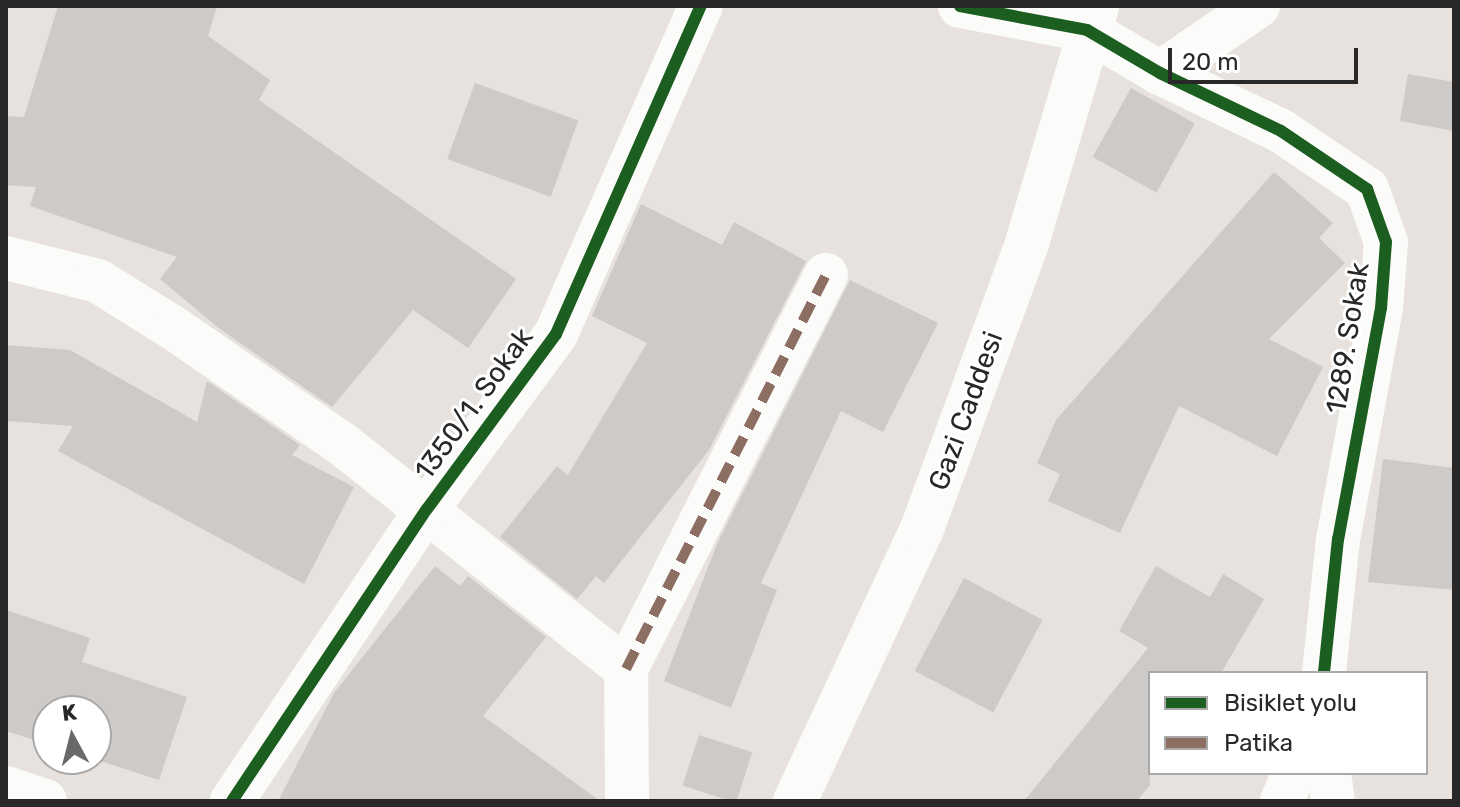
<!DOCTYPE html>
<style>
body{margin:0}
#map{position:relative;width:1460px;height:807px;overflow:hidden;background:#e7e2de;font-family:Rubik,sans-serif}
div>[style]{position:absolute}
.building>*{inset:0;background:#cdcac7;transform-origin:0 0}
.street>*{height:44px;margin:-22px;padding:0 22px;transform-origin:22px;border-radius:22px;background:#fbfbfa}
.secondary>*{height:44px;margin:-22px;padding:0 22px;transform-origin:22px;border-radius:22px;background:#fbfbfa}
.quiet>*{height:10px;margin-top:-5px;transform-origin:0;background:repeating-linear-gradient(90deg,#8d6e63 0 20px,transparent 0 30px)}
.cycleway>*{height:12px;margin:-6px;padding:0 6px;transform-origin:6px;border-radius:6px;background:#1b5e20}
span{translate:-50% -50%;white-space:nowrap;text-align:center;line-height:1.15;-webkit-text-stroke:6px #fff;paint-order:stroke}
.street-label{font-size:28px;color:#282828}
.frame{position:absolute;inset:0;border:8px solid #282828;pointer-events:none}
.legend{position:absolute;left:1148px;top:671px;width:280px;height:104px;box-sizing:border-box;background:#fff;border:2px solid #a9a9a9;margin:0;padding:10px 14px;list-style:none;font-size:24px;color:#282828}
.legend li{display:flex;align-items:center;gap:16px;height:40px}
.legend b{width:40px;border:2px solid #a9a9a9}
.north{position:absolute;left:32px;top:695px;width:80px;height:80px;box-sizing:border-box;background:#fff;border:2px solid #a9a9a9;border-radius:50%;rotate:353deg;font-size:22px;font-weight:700;line-height:32px;text-align:center;color:#282828}
.north::after{content:'';display:block;margin:auto;width:28px;height:36px;background:#6b6968;clip-path:polygon(50% 0,100% 100%,50% 72%,0 100%)}
.scale{position:absolute;left:1168px;top:48px;width:190px;height:36px;box-sizing:border-box;border:4px solid #282828;border-top:0;padding-left:10px;font-size:24px;line-height:28px;white-space:nowrap;color:#282828;-webkit-text-stroke:6px #fff;paint-order:stroke}
</style>
<div id="map">
<div class="building">
<i style="clip-path:polygon(58px 6px,217px 6px,208px 36px,270px 80px,259px 100px,516px 279px,468px 348px,413px 310px,332px 407px,220px 329px,160px 279px,177px 257px,30px 206px,36px 187px,6px 185px,6px 116px,24px 117px)"></i>
<i style="clip-path:polygon(1408px 74px,1454px 82px,1454px 131px,1400px 121px)"></i>
<i style="left:475px;top:83px;width:110px;height:81px;rotate:20deg"></i>
<i style="left:1131px;top:88px;width:73px;height:79px;rotate:29deg"></i>
<i style="clip-path:polygon(1274px 172px,1333px 223px,1319px 238px,1345px 263px,1269px 339px,1323px 367px,1277px 456px,1179px 406px,1120px 533px,1048px 501px,1060px 474px,1037px 463px,1056px 420px)"></i>
<i style="clip-path:polygon(641px 204px,722px 245px,734px 222px,806px 261px,709px 450px,604px 583px,596px 576px,577px 599px,500px 537px,557px 466px,568px 475px,647px 343px,592px 316px)"></i>
<i style="clip-path:polygon(850px 280px,938px 323px,883px 432px,841px 411px,761px 583px,777px 590px,731px 708px,664px 681px,717px 544px)"></i>
<i style="clip-path:polygon(6px 345px,70px 350px,197px 422px,207px 381px,300px 445px,292px 455px,354px 487px,304px 584px,58px 451px,73px 426px,6px 421px)"></i>
<i style="clip-path:polygon(1383px 459px,1454px 468px,1454px 590px,1368px 582px)"></i>
<i style="clip-path:polygon(435px 566px,460px 586px,468px 576px,546px 637px,483px 716px,600px 801px,278px 801px,334px 693px)"></i>
<i style="clip-path:polygon(1156px 566px,1210px 597px,1223px 574px,1264px 599px,1221px 673px,1150px 673px,1150px 785px,1137px 801px,1024px 801px,1148px 648px,1119px 631px)"></i>
<i style="left:964px;top:578px;width:89px;height:105px;rotate:28deg"></i>
<i style="clip-path:polygon(6px 610px,90px 638px,82px 662px,187px 697px,159px 780px,94px 759px,96px 711px,48px 711px,48px 744px,6px 731px)"></i>
<i style="left:699px;top:735px;width:56px;height:53px;rotate:18deg"></i>
</div>
<div class="street">
<i style="left:960px;top:6px;width:129px;rotate:10.7deg"></i>
<i style="left:1087px;top:30px;width:85px;rotate:30.5deg"></i>
<i style="left:1160px;top:73px;width:134px;rotate:25.6deg"></i>
<i style="left:1281px;top:131px;width:104px;rotate:34deg"></i>
<i style="left:1367px;top:189px;width:56px;rotate:70.3deg"></i>
<i style="left:1386px;top:242px;width:66px;rotate:94.3deg"></i>
<i style="left:1381px;top:308px;width:235px;rotate:100.5deg"></i>
<i style="left:1338px;top:539px;width:135px;rotate:96deg"></i>
<i style="left:1160px;top:73px;width:119px;rotate:-34.4deg"></i>
<i style="left:6px;top:258px;width:95px;rotate:14deg"></i>
<i style="left:98px;top:281px;width:87px;rotate:31.9deg"></i>
<i style="left:172px;top:327px;width:205px;rotate:34.5deg"></i>
<i style="left:341px;top:443px;width:364px;rotate:38.4deg"></i>
<i style="left:1329px;top:773px;width:28px;rotate:82deg"></i>
<i style="left:6px;top:788px;width:41px;rotate:18.4deg"></i>
<i style="left:232px;top:801px;width:351px;rotate:-56.3deg"></i>
<i style="left:427px;top:509px;width:217px;rotate:-53.6deg"></i>
<i style="left:556px;top:334px;width:359px;rotate:-66.2deg"></i>
<i style="left:627px;top:801px;width:132px;rotate:-90.4deg"></i>
<i style="left:626px;top:669px;width:442px;rotate:-63.1deg"></i>
<i style="left:1282px;top:801px;width:30px;rotate:-67deg"></i>
</div>
<div class="secondary">
<i style="left:795px;top:801px;width:300px;rotate:-65deg"></i>
<i style="left:922px;top:529px;width:305px;rotate:-69.8deg"></i>
<i style="left:1027px;top:243px;width:247px;rotate:-73.5deg"></i>
</div>
<div class="quiet">
<i style="left:626px;top:669px;width:442px;rotate:-63.1deg"></i>
</div>
<div class="cycleway">
<i style="left:960px;top:6px;width:129px;rotate:10.7deg"></i>
<i style="left:1087px;top:30px;width:85px;rotate:30.5deg"></i>
<i style="left:1160px;top:73px;width:134px;rotate:25.6deg"></i>
<i style="left:1281px;top:131px;width:104px;rotate:34deg"></i>
<i style="left:1367px;top:189px;width:56px;rotate:70.3deg"></i>
<i style="left:1386px;top:242px;width:66px;rotate:94.3deg"></i>
<i style="left:1381px;top:308px;width:235px;rotate:100.5deg"></i>
<i style="left:1338px;top:539px;width:135px;rotate:96deg"></i>
<i style="left:232px;top:801px;width:351px;rotate:-56.3deg"></i>
<i style="left:427px;top:509px;width:217px;rotate:-53.6deg"></i>
<i style="left:556px;top:334px;width:359px;rotate:-66.2deg"></i>
</div>
<div class="street-label">
<span style="left:1348px;top:338px;rotate:-81deg">1289. Sokak</span>
<span style="left:474px;top:404px;rotate:-54deg">1350/1. Sokak</span>
<span style="left:966px;top:411px;rotate:-70deg">Gazi Caddesi</span>
</div>
<div class="frame"></div>
<ul class="legend">
<li><b style="height:10px;background:#1b5e20"></b>Bisiklet yolu</li>
<li><b style="height:10px;background:#8d6e63"></b>Patika</li>
</ul>
<div class="north">K</div>
<div class="scale">20 m</div>
</div>
